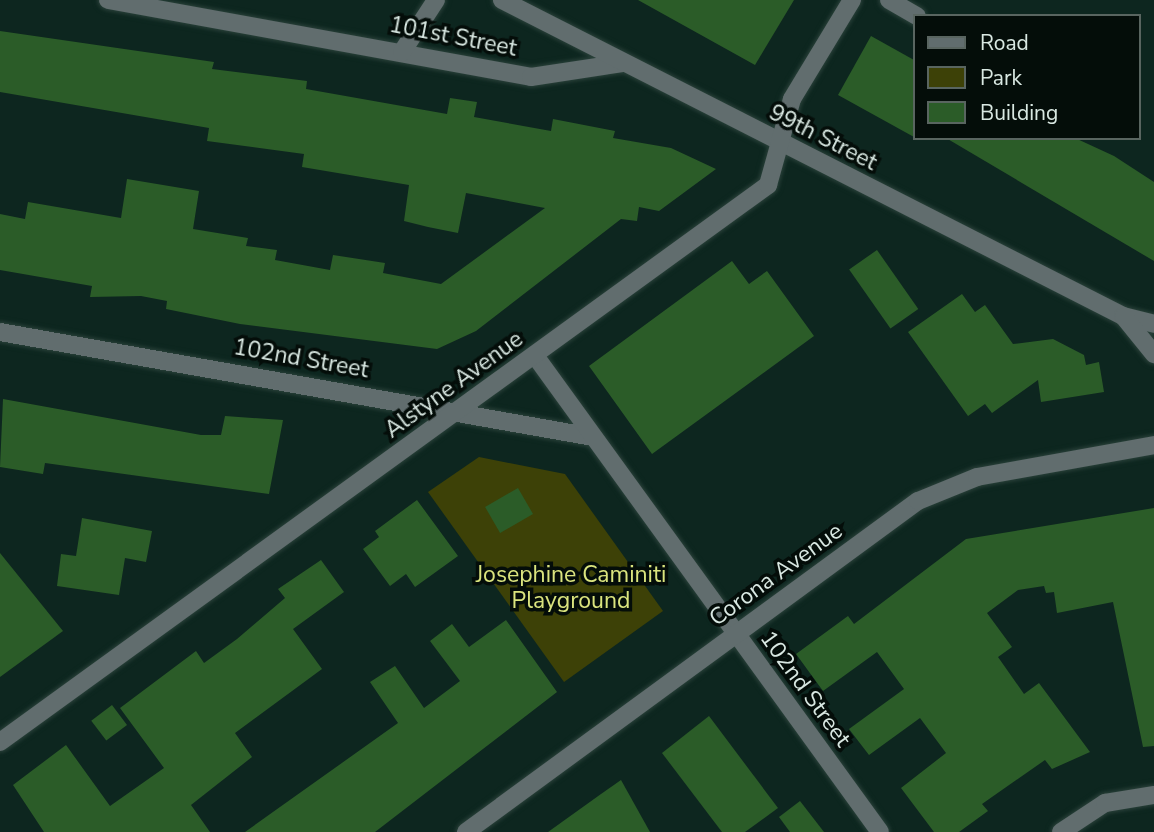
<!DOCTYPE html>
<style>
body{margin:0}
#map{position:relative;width:1154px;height:832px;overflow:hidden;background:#0d261f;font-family:"Nunito Sans",sans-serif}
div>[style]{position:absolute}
.green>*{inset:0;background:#3d4107}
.building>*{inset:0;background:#2b5c28;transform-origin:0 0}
.roads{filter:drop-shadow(0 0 2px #2a413a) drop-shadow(0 0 2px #2a413a)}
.minor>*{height:18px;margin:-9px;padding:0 9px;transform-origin:9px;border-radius:9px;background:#616d6e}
span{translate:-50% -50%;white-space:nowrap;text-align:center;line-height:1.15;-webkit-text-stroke:7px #040d09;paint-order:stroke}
.street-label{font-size:23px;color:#d9e8e2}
.park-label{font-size:23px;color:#dae47e}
.legend{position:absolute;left:913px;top:14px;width:228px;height:126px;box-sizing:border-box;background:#040d09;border:2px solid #596560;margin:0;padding:9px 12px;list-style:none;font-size:21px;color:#d9e8e2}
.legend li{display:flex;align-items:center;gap:14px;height:35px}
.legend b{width:35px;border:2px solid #596560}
</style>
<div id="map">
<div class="green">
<i style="clip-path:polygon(479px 457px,565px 474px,663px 611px,564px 682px,428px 492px)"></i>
</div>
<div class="building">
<i style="clip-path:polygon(638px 0,794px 0,755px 65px)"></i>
<i style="clip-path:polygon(0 31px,214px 62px,212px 69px,307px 81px,306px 89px,447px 114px,450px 98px,477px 102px,474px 117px,551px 131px,553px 119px,615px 131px,613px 138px,671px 148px,716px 169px,659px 211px,639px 207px,637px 221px,621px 219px,476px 331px,437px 349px,240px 324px,166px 309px,167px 301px,141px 296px,90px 297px,92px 286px,0 270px,0 214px,25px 219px,28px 202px,121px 218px,127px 179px,199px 191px,193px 229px,248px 238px,246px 246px,277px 250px,275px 260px,330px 270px,333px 255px,385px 263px,383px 273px,441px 284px,545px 208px,466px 193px,458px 233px,428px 227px,404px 221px,409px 185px,302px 167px,304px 154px,207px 141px,209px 128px,0 92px)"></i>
<i style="clip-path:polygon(871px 36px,914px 60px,914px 137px,838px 95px)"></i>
<i style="clip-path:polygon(946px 138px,1075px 138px,1114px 156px,1154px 182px,1154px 261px)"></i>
<i style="left:877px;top:250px;width:72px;height:34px;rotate:55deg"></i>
<i style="clip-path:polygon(732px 261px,749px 284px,767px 271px,814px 336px,652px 454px,589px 366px)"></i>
<i style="clip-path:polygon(962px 294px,975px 312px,985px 305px,1013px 344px,1053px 339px,1084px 355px,1086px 365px,1099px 362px,1104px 392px,1041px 402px,1038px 380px,992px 413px,985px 404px,968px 416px,908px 332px)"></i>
<i style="clip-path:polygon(3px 399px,201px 435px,221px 435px,225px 416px,283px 420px,269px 494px,45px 463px,43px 474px,0 467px)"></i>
<i style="left:518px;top:488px;width:30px;height:38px;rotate:60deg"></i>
<i style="clip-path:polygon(417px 500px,458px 556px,415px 587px,406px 574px,390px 586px,363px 549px,379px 537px,375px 531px)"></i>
<i style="clip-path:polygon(1154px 508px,1154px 746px,1143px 747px,1113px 602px,1057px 613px,1054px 592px,1046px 593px,1044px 586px,1018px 590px,987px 613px,1012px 647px,998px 657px,1024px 694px,1039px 683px,1090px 752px,1052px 769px,1045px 760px,982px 804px,988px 811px,959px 832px,934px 832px,901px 788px,946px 753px,920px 718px,869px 755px,849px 729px,904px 689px,877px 652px,823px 691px,796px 654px,848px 616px,854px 624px,966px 539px)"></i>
<i style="clip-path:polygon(82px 518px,152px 531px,146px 562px,125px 558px,119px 595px,57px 586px,61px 554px,76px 556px)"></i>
<i style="clip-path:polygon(0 553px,63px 631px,0 677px)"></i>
<i style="clip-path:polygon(321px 560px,344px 592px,293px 629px,322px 669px,235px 733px,252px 757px,191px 805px,210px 832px,44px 832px,13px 785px,66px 745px,110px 806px,164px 768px,120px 708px,196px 651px,204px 663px,237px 639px,285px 598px,278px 589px)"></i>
<i style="clip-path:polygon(506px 620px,557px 692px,375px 832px,245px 832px,398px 723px,370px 682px,395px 666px,424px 708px,460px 681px,430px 641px,452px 624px,469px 647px)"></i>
<i style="left:112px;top:705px;width:25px;height:26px;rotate:53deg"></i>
<i style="clip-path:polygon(709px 716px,778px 808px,745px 832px,722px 832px,662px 753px)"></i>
<i style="clip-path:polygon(621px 780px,650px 832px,548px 832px,601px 794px)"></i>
<i style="clip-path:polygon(800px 801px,824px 832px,790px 832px,779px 817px)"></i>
</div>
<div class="roads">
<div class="minor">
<i style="left:108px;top:0;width:430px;rotate:10.3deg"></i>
<i style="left:531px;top:77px;width:94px;rotate:-8.6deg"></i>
<i style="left:502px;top:0;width:697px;rotate:26.97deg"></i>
<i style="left:1123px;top:316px;width:32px;rotate:14deg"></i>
<i style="left:889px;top:0;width:32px;rotate:30deg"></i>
<i style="left:402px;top:52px;width:62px;rotate:-56.8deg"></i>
<i style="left:1124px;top:317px;width:48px;rotate:51deg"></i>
<i style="left:0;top:332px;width:602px;rotate:10.04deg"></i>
<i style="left:536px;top:357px;width:586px;rotate:54.09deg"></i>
<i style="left:0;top:742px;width:949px;rotate:-35.95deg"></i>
<i style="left:768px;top:185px;width:89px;rotate:-74.4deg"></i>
<i style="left:792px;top:99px;width:116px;rotate:-58.8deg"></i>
<i style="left:466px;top:832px;width:560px;rotate:-36.22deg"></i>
<i style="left:918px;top:501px;width:64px;rotate:-22.1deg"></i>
<i style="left:977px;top:477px;width:180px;rotate:-10.2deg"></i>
<i style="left:1061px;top:832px;width:53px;rotate:-33.4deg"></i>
<i style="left:1105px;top:803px;width:50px;rotate:-9.3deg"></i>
</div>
</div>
<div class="street-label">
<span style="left:453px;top:37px;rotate:11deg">101st Street</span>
<span style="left:823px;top:138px;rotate:27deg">99th Street</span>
<span style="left:301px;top:359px;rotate:10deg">102nd Street</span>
<span style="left:454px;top:385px;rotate:-36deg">Alstyne Avenue</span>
<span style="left:776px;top:575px;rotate:-36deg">Corona Avenue</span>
<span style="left:805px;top:689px;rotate:54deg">102nd Street</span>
</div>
<div class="park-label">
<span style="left:571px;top:588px">Josephine Caminiti<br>Playground</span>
</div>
<ul class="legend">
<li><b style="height:9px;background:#616d6e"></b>Road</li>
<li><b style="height:19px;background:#3d4107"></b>Park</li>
<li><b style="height:19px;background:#2b5c28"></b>Building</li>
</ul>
</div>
